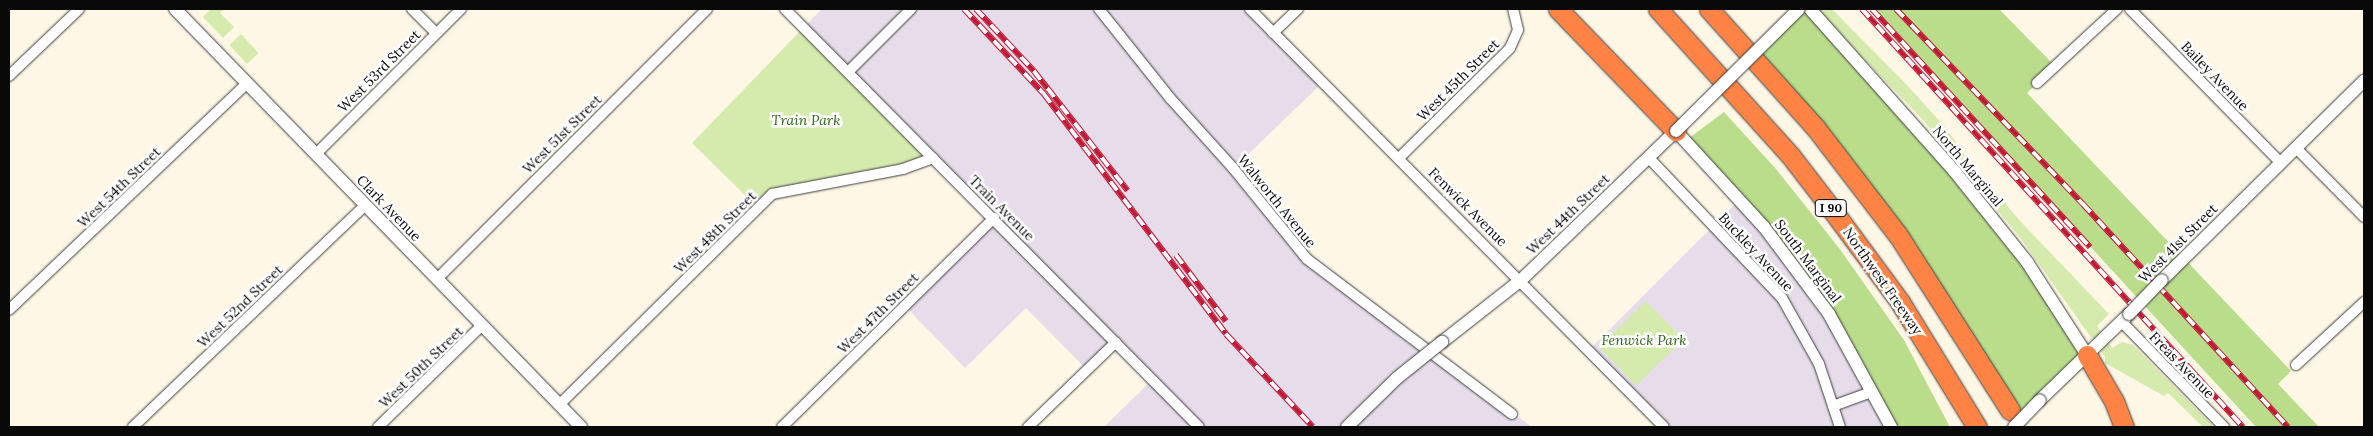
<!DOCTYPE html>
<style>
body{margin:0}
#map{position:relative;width:2373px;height:436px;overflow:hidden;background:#fff7e6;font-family:Lora,serif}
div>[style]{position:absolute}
.industrial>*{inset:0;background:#e7dcea}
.green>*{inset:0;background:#d5ebae;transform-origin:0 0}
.forest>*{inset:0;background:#badd8c}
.roads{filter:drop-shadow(0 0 1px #3c3c3c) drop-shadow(0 0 1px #3c3c3c)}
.minor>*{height:10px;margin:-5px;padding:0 5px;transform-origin:5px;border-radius:5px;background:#fff}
.tertiary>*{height:12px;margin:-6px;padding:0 6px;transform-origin:6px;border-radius:6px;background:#fff}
.motorway>*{height:19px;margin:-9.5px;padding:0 9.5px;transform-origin:9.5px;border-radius:9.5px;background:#fe8345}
.rail>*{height:5.5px;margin-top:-2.75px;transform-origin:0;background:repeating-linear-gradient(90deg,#fff 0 11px,#c11a36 0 22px);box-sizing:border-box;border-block:1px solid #c11a36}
.bridges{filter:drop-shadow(0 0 1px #3c3c3c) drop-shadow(0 0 1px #3c3c3c)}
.tertiary-bridge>*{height:12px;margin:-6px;padding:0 6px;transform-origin:6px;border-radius:6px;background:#fff}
span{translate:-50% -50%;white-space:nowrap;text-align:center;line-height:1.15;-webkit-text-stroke:5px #fff;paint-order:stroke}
.shield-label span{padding:1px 4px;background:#fff;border:1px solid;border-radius:4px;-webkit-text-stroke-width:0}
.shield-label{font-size:12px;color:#090909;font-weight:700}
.street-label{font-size:14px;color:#090909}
.park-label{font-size:14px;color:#306417;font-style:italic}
.frame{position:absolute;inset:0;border:10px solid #090909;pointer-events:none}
</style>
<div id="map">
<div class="industrial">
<i style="clip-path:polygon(822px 9px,1250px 9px,1322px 83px,1234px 168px,1307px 259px,1532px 427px,1104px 427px,1152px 380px,1116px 342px,1087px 370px,1026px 308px,965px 368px,907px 308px,994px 220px,804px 27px)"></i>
<i style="clip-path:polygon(1739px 200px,1829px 314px,1891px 427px,1664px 427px,1589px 350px)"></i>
</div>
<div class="green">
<i style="clip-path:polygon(211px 9px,224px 9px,220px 13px,234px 27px,223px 38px,203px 17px)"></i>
<i style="clip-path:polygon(1816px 9px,1832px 9px,1907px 85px,1945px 127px,1976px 170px,2022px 223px,2109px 314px,2097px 326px,2112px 348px,2122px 342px,2133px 345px,2214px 427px,2203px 427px,2168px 393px,2164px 396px,2105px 363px,2105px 357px,2021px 239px,1923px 120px)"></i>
<i style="clip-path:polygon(804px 27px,933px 158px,772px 194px,758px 208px,692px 143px)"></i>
<i style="left:241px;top:34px;width:26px;height:16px;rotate:47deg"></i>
<i style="left:1646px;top:301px;width:54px;height:66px;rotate:46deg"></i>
</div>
<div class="forest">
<i style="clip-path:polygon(1799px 9px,1810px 9px,1955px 172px,2087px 355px,2017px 424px,1940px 296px,1752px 55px)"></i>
<i style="clip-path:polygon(1872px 9px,1999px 9px,2055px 66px,2027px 93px,2291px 371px,2278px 384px,2319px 427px,2256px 427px)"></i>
<i style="clip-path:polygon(1724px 112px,1776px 169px,1839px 248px,1904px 340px,1950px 427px,1891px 427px,1829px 314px,1685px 141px)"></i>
</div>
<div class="roads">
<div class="minor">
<i style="left:412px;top:9px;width:34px;rotate:45deg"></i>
<i style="left:785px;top:9px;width:588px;rotate:45.28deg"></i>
<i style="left:1099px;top:9px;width:114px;rotate:51.4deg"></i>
<i style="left:1170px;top:98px;width:94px;rotate:48deg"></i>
<i style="left:1233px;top:168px;width:117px;rotate:50.9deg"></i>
<i style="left:1307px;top:259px;width:257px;rotate:37.1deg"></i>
<i style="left:1250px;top:9px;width:588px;rotate:45.28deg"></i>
<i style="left:2130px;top:9px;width:216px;rotate:45.6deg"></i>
<i style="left:1273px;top:33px;width:35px;rotate:-44deg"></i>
<i style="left:849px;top:71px;width:88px;rotate:-45deg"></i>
<i style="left:9px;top:76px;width:97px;rotate:-43.7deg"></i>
<i style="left:2037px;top:83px;width:109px;rotate:-42.8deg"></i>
<i style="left:2296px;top:148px;width:97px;rotate:45.4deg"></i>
<i style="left:316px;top:154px;width:205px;rotate:-45deg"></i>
<i style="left:1399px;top:158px;width:156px;rotate:-44.7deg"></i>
<i style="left:1510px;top:48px;width:20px;rotate:-66deg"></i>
<i style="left:1518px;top:30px;width:22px;rotate:-103deg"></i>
<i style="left:1649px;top:158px;width:193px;rotate:46.5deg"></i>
<i style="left:1782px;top:298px;width:76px;rotate:60.7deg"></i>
<i style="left:1819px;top:364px;width:66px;rotate:71.6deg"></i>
<i style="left:437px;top:279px;width:382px;rotate:-45deg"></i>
<i style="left:9px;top:310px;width:329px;rotate:-43.6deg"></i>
<i style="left:2121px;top:321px;width:148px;rotate:45.8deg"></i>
<i style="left:2296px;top:365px;width:93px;rotate:-42.8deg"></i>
<i style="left:559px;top:405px;width:300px;rotate:-44.7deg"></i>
<i style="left:772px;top:194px;width:133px;rotate:-10.8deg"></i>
<i style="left:903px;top:169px;width:32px;rotate:-20deg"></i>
<i style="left:1833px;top:406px;width:40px;rotate:-20.2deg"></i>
<i style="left:133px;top:427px;width:321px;rotate:-43.7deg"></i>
<i style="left:378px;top:427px;width:146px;rotate:-44.4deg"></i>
<i style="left:782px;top:427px;width:298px;rotate:-44.6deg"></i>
<i style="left:1028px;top:427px;width:122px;rotate:-44deg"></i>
</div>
<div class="tertiary">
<i style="left:175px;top:9px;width:583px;rotate:45.83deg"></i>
<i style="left:1810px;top:9px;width:218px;rotate:48.3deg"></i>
<i style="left:1955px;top:172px;width:115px;rotate:51.3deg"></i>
<i style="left:2027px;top:262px;width:111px;rotate:57.2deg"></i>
<i style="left:2162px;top:280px;width:284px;rotate:-44.6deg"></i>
<i style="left:1442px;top:342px;width:100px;rotate:-38.1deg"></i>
<i style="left:1521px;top:280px;width:215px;rotate:-43.9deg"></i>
<i style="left:1676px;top:131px;width:130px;rotate:47.5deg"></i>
<i style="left:1764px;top:227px;width:109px;rotate:53.2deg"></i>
<i style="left:1829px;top:314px;width:129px;rotate:61.2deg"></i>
<i style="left:2040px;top:400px;width:124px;rotate:-44deg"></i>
</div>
<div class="motorway">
<i style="left:1558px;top:9px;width:170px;rotate:46deg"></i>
<i style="left:1658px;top:9px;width:197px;rotate:47.9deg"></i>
<i style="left:1790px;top:155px;width:66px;rotate:52.4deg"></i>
<i style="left:1830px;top:207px;width:118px;rotate:53.6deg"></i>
<i style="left:1900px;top:302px;width:147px;rotate:58.4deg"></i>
<i style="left:1709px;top:9px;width:159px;rotate:48.1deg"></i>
<i style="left:1815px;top:127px;width:136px;rotate:52.5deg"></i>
<i style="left:1898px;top:235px;width:208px;rotate:57.4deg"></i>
<i style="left:2087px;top:355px;width:53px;rotate:59.6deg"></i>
<i style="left:2114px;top:401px;width:28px;rotate:69deg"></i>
</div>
</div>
<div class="rail">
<i style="left:964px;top:9px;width:117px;rotate:46.7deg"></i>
<i style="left:1044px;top:94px;width:301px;rotate:52.8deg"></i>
<i style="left:1226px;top:334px;width:127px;rotate:46.9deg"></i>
<i style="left:976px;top:9px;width:85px;rotate:46.9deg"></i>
<i style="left:1034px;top:71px;width:152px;rotate:51.9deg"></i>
<i style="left:1862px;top:9px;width:566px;rotate:47.65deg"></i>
<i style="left:1872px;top:9px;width:323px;rotate:47.5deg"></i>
<i style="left:1896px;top:9px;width:270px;rotate:46.2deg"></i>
<i style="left:2083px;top:204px;width:303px;rotate:47.4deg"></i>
<i style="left:1176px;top:255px;width:83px;rotate:52.9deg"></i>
</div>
<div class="bridges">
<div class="tertiary-bridge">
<i style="left:1676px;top:131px;width:173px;rotate:-44.8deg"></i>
<i style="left:2129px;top:314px;width:47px;rotate:-45.9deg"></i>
<i style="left:1347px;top:427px;width:70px;rotate:-44.4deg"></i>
<i style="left:1397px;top:378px;width:58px;rotate:-38.7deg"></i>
<i style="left:2014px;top:427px;width:37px;rotate:-46deg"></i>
</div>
</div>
<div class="shield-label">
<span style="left:1831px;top:208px">I 90</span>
</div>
<div class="street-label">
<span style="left:379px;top:71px;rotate:-45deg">West 53rd Street</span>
<span style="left:2215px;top:76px;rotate:46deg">Bailey Avenue</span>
<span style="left:1458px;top:80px;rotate:-45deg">West 45th Street</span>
<span style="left:562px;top:134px;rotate:-45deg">West 51st Street</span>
<span style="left:1968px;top:166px;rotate:50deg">North Marginal</span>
<span style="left:119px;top:187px;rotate:-44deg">West 54th Street</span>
<span style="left:1277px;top:201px;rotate:51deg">Walworth Avenue</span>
<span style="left:1468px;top:207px;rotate:45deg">Fenwick Avenue</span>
<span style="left:389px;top:208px;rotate:46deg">Clark Avenue</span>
<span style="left:1002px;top:208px;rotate:45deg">Train Avenue</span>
<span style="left:1568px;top:214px;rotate:-44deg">West 44th Street</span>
<span style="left:715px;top:232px;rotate:-45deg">West 48th Street</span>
<span style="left:2178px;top:243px;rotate:-45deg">West 41st Street</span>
<span style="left:1756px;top:252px;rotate:47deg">Buckley Avenue</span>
<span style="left:1808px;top:261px;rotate:53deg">South Marginal</span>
<span style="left:1883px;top:281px;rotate:55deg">Northwest Freeway</span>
<span style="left:240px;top:306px;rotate:-44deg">West 52nd Street</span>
<span style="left:878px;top:313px;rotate:-45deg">West 47th Street</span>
<span style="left:2182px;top:365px;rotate:46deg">Freas Avenue</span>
<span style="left:421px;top:367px;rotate:-44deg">West 50th Street</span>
</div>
<div class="park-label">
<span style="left:806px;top:120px">Train Park</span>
<span style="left:1644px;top:340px">Fenwick Park</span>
</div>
<div class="frame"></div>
</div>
